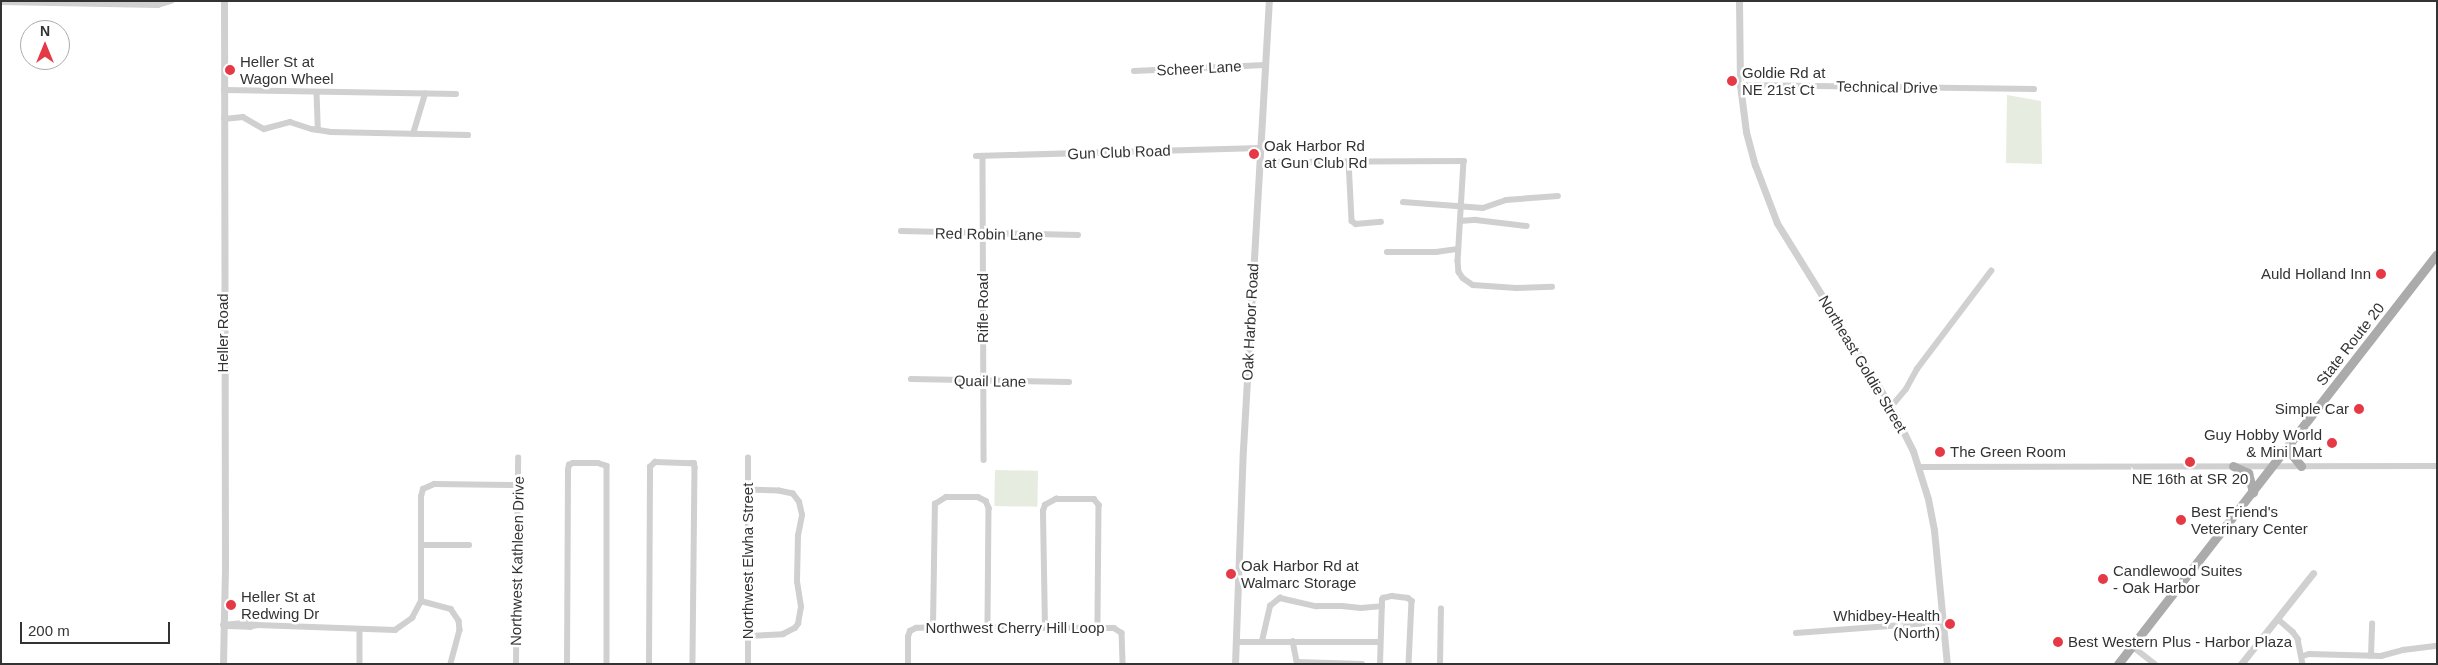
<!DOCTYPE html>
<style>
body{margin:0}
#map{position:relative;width:2438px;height:665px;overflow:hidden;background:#fff;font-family:Helvetica,sans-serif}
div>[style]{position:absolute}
.green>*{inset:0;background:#e6ecdf;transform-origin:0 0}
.minor>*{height:5.5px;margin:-2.75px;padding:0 2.75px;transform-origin:2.75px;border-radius:2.75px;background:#d0d0d0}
.tertiary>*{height:7px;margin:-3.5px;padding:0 3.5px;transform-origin:3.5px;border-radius:3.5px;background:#d0d0d0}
.primary>*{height:9px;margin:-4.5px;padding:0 4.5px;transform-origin:4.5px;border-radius:4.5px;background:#ababab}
.dots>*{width:14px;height:14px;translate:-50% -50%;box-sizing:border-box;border:2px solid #fff;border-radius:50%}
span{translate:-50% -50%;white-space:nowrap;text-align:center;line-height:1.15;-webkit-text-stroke:5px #fff;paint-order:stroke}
.poi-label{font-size:15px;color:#333}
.left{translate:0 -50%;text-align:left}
.right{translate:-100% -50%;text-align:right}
.street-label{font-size:15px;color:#333}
.frame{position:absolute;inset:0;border:2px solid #333;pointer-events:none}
.north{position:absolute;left:20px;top:20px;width:50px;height:50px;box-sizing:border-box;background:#fff;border:1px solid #adadad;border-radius:50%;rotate:0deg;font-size:14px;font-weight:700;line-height:20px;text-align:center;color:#333}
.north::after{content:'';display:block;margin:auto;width:18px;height:22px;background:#e63946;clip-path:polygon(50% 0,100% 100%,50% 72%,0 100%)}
.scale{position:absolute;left:20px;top:622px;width:150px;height:22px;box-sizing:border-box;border:2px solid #333;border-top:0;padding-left:6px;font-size:15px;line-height:18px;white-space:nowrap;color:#333;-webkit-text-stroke:4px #fff;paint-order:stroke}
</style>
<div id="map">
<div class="green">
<i style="clip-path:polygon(2007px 95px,2041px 101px,2042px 164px,2006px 163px)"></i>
<i style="left:995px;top:470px;width:43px;height:36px;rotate:1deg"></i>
</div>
<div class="minor">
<i style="left:1px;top:2px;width:157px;rotate:1.1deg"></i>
<i style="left:158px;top:5px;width:14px;rotate:-17deg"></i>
<i style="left:1134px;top:71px;width:131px;rotate:-2.6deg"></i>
<i style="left:1740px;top:85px;width:294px;rotate:0.8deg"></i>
<i style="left:224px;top:90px;width:232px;rotate:1deg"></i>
<i style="left:317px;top:92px;width:38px;rotate:88deg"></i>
<i style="left:224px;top:119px;width:19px;rotate:-6deg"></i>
<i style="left:243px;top:117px;width:24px;rotate:30deg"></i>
<i style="left:264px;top:129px;width:27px;rotate:-15deg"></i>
<i style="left:290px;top:122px;width:23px;rotate:18deg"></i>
<i style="left:312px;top:129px;width:19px;rotate:9deg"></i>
<i style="left:331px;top:132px;width:137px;rotate:1.3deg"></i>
<i style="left:413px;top:134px;width:42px;rotate:-73.3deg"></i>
<i style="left:976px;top:156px;width:285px;rotate:-1.6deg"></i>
<i style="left:983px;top:156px;width:304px;rotate:89.8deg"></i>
<i style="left:1349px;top:161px;width:60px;rotate:87.1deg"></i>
<i style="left:1352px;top:221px;width:5px;rotate:37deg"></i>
<i style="left:1356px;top:224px;width:25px;rotate:-5deg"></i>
<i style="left:1261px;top:162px;width:203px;rotate:-0.3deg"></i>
<i style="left:1464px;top:161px;width:100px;rotate:93.4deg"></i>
<i style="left:1458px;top:261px;width:11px;rotate:85deg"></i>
<i style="left:1459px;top:272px;width:7px;rotate:56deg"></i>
<i style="left:1463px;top:278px;width:12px;rotate:35deg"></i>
<i style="left:1473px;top:285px;width:43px;rotate:4deg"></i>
<i style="left:1516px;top:288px;width:36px;rotate:-2deg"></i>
<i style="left:1403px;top:202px;width:80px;rotate:4.3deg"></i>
<i style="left:1483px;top:208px;width:24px;rotate:-19deg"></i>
<i style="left:1506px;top:200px;width:52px;rotate:-4.4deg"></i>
<i style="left:1460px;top:221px;width:16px;rotate:-4deg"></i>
<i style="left:1476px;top:220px;width:51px;rotate:6.7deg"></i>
<i style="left:901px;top:231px;width:177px;rotate:1.3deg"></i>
<i style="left:1387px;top:252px;width:49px"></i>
<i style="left:1436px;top:252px;width:22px;rotate:-8deg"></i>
<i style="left:911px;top:379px;width:158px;rotate:1.1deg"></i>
<i style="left:1891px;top:407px;width:23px;rotate:-50deg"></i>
<i style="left:1906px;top:389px;width:23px;rotate:-61deg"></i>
<i style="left:1917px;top:369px;width:123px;rotate:-52.9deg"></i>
<i style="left:1919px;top:467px;width:518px;rotate:-0.11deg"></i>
<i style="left:421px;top:545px;width:48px"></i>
<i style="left:421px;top:601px;width:31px;rotate:15deg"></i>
<i style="left:451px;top:609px;width:14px;rotate:56deg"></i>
<i style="left:459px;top:621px;width:9px;rotate:84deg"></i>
<i style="left:460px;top:630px;width:34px;rotate:105deg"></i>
<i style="left:2278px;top:619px;width:20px;rotate:41deg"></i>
<i style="left:2293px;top:632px;width:9px;rotate:54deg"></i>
<i style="left:2298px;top:639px;width:25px;rotate:79deg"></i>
<i style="left:223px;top:625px;width:27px;rotate:-6deg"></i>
<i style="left:250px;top:622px;width:8px;rotate:23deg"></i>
<i style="left:257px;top:625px;width:138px;rotate:2.1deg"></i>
<i style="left:395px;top:630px;width:21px;rotate:-35deg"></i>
<i style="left:412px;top:618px;width:19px;rotate:-62deg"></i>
<i style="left:421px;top:601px;width:104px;rotate:-90deg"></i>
<i style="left:421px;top:497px;width:8px;rotate:-76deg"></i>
<i style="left:423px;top:489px;width:12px;rotate:-24deg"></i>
<i style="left:434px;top:484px;width:84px;rotate:0.7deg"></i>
<i style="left:227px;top:626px;width:23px;rotate:2deg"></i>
<i style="left:250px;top:627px;width:7px;rotate:-16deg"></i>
<i style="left:933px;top:627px;width:123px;rotate:-89.1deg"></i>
<i style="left:935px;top:504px;width:13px;rotate:-32deg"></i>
<i style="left:946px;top:497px;width:32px"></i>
<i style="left:978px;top:497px;width:9px;rotate:27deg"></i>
<i style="left:986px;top:501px;width:8px;rotate:67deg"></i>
<i style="left:989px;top:508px;width:120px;rotate:90.5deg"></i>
<i style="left:1045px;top:628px;width:117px;rotate:-91deg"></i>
<i style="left:1043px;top:511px;width:6px;rotate:-72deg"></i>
<i style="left:1045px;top:505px;width:13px;rotate:-29deg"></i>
<i style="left:1056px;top:499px;width:38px"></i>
<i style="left:1094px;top:499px;width:8px;rotate:50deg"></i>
<i style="left:1099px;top:505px;width:122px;rotate:90.5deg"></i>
<i style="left:360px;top:629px;width:35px;rotate:90deg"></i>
<i style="left:1796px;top:633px;width:147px;rotate:-4.3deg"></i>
<i style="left:748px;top:636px;width:35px;rotate:-3deg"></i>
<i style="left:783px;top:634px;width:13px;rotate:-27deg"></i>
<i style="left:795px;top:628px;width:5px;rotate:-53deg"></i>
<i style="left:798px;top:624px;width:17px;rotate:-80deg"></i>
<i style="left:801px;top:607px;width:25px;rotate:-99deg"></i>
<i style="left:797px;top:582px;width:46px;rotate:-88.8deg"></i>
<i style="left:798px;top:536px;width:21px;rotate:-79deg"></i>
<i style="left:802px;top:515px;width:13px;rotate:-103deg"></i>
<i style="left:799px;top:502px;width:10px;rotate:-127deg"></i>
<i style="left:793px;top:494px;width:14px;rotate:-168deg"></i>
<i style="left:779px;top:491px;width:31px;rotate:-178deg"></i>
<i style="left:1262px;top:641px;width:36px;rotate:-77deg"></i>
<i style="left:1270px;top:606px;width:13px;rotate:-39deg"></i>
<i style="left:1280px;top:598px;width:37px;rotate:13deg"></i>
<i style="left:1316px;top:606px;width:26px"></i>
<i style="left:1342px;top:606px;width:19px;rotate:6deg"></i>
<i style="left:1361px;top:608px;width:21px;rotate:-5deg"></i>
<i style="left:1293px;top:641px;width:21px;rotate:79deg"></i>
<i style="left:1297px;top:662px;width:65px;rotate:1.8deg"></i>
<i style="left:1236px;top:642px;width:144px"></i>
<i style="left:2132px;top:646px;width:29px;rotate:38deg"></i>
<i style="left:2303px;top:656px;width:6px;rotate:-18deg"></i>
<i style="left:2309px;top:654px;width:72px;rotate:1.6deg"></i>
<i style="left:2381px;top:656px;width:23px;rotate:-15deg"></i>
<i style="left:2403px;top:650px;width:34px;rotate:-7deg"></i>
<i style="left:2371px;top:656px;width:32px;rotate:-88deg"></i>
<i style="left:516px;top:664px;width:206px;rotate:-89.4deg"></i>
<i style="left:567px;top:664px;width:194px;rotate:-89.7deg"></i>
<i style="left:568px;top:470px;width:5px;rotate:-79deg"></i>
<i style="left:569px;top:465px;width:4px;rotate:-27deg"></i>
<i style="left:573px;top:463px;width:25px"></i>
<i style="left:598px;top:463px;width:9px;rotate:18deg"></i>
<i style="left:607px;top:466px;width:198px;rotate:90deg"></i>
<i style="left:649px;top:664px;width:197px;rotate:-89.7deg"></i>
<i style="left:650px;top:467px;width:7px;rotate:-45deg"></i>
<i style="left:655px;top:462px;width:35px;rotate:2deg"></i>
<i style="left:690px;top:463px;width:4px"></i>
<i style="left:694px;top:463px;width:4px;rotate:76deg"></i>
<i style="left:695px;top:467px;width:197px;rotate:90.6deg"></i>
<i style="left:748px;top:664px;width:206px;rotate:-90deg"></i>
<i style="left:908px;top:664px;width:27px;rotate:-90deg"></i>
<i style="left:908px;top:637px;width:6px;rotate:-72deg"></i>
<i style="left:910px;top:631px;width:7px;rotate:-27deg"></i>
<i style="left:916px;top:628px;width:17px;rotate:-3deg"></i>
<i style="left:933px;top:627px;width:181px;rotate:0.3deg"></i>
<i style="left:1114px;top:628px;width:9px;rotate:32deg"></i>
<i style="left:1122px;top:633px;width:31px;rotate:88deg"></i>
<i style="left:1380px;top:664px;width:64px;rotate:-88.2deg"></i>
<i style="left:1382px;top:600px;width:2px;rotate:-63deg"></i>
<i style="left:1383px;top:598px;width:9px;rotate:-13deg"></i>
<i style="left:1392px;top:596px;width:16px;rotate:7deg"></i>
<i style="left:1408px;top:598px;width:5px;rotate:37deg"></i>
<i style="left:1412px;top:601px;width:63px;rotate:92.7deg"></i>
<i style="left:1440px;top:664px;width:55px;rotate:-89deg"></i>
</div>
<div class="tertiary">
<i style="left:1739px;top:1px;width:84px;rotate:89.3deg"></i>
<i style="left:1740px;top:85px;width:47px;rotate:82.7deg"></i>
<i style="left:1746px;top:132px;width:34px;rotate:75deg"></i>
<i style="left:1755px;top:165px;width:62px;rotate:69.2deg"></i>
<i style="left:1777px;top:223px;width:216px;rotate:58.2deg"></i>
<i style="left:1891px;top:407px;width:49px;rotate:63.4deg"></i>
<i style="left:1913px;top:451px;width:50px;rotate:72.6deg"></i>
<i style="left:1928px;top:499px;width:32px;rotate:79deg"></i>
<i style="left:1934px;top:530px;width:135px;rotate:84.5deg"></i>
<i style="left:223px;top:664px;width:95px;rotate:-88.8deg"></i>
<i style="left:225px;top:569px;width:568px;rotate:-90.1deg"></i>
<i style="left:1235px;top:664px;width:215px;rotate:-87.9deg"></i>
<i style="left:1243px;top:449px;width:449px;rotate:-86.7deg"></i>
<i style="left:2241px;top:664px;width:116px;rotate:-51.6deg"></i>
</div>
<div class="primary">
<i style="left:2291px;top:443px;width:13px;rotate:81deg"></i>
<i style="left:2293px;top:456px;width:13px;rotate:51deg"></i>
<i style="left:2233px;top:466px;width:17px;rotate:25deg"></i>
<i style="left:2248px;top:473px;width:20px;rotate:75deg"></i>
<i style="left:2118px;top:664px;width:519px;rotate:-52.12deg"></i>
</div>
<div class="dots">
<i style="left:230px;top:70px;background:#e63946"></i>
<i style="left:1732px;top:81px;background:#e63946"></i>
<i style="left:1254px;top:154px;background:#e63946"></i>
<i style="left:2381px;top:274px;background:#e63946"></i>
<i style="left:2359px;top:409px;background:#e63946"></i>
<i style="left:2332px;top:443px;background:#e63946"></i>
<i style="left:1940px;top:452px;background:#e63946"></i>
<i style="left:2190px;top:462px;background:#e63946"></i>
<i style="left:2181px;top:520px;background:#e63946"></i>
<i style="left:1231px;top:574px;background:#e63946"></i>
<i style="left:2103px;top:579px;background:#e63946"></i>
<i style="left:231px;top:605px;background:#e63946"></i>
<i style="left:1950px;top:624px;background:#e63946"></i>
<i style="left:2058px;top:642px;background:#e63946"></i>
</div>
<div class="poi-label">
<span class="left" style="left:240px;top:70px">Heller St at<br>Wagon Wheel</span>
<span class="left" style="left:1742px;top:81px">Goldie Rd at<br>NE 21st Ct</span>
<span class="left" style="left:1264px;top:154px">Oak Harbor Rd<br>at Gun Club Rd</span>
<span class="right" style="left:2371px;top:274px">Auld Holland Inn</span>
<span class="right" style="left:2349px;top:409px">Simple Car</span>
<span class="right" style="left:2322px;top:443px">Guy Hobby World<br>&amp; Mini Mart</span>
<span class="left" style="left:1950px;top:452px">The Green Room</span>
<span style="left:2190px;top:479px">NE 16th at SR 20</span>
<span class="left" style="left:2191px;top:520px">Best Friend's<br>Veterinary Center</span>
<span class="left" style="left:1241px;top:574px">Oak Harbor Rd at<br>Walmarc Storage</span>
<span class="left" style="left:2113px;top:579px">Candlewood Suites<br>- Oak Harbor</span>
<span class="left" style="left:241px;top:605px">Heller St at<br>Redwing Dr</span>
<span class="right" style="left:1940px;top:624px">Whidbey-Health<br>(North)</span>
<span class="left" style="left:2068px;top:642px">Best Western Plus - Harbor Plaza</span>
</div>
<div class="street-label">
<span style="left:1199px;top:68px;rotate:-3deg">Scheer Lane</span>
<span style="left:1887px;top:87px;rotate:1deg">Technical Drive</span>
<span style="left:1119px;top:152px;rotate:-2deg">Gun Club Road</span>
<span style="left:989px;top:234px;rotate:1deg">Red Robin Lane</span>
<span style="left:983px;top:308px;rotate:-90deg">Rifle Road</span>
<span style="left:1250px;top:322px;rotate:-87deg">Oak Harbor Road</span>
<span style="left:223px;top:333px;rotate:-90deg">Heller Road</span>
<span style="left:2350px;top:344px;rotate:-52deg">State Route 20</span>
<span style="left:1863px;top:364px;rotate:59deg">Northeast Goldie Street</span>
<span style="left:990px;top:381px;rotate:1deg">Quail Lane</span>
<span style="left:517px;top:561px;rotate:-89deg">Northwest Kathleen Drive</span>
<span style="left:748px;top:561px;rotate:-90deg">Northwest Elwha Street</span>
<span style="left:1015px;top:628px">Northwest Cherry Hill Loop</span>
</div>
<div class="frame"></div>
<div class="north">N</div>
<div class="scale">200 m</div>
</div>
